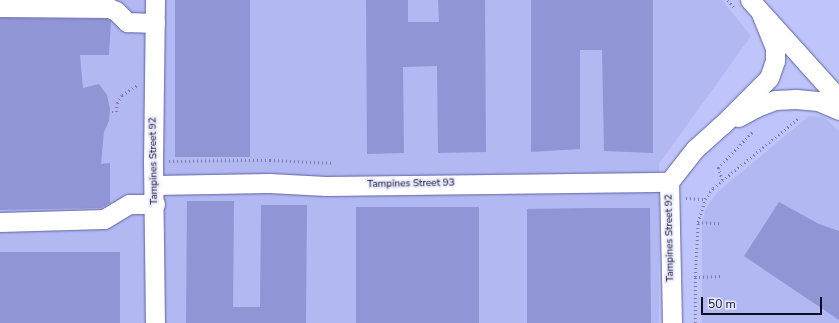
<!DOCTYPE html>
<style>
body{margin:0}
#map{position:relative;width:839px;height:323px;overflow:hidden;background:#bfc5fb;font-family:"Nunito Sans",sans-serif}
div>[style]{position:absolute}
.built>*{inset:0;background:#b2b8f2}
.building>*{inset:0;background:#9095d6;transform-origin:0 0}
.path>*{height:2.5px;margin-top:-1.25px;transform-origin:0;background:repeating-linear-gradient(90deg,#797da7 0 1px,transparent 0 4px)}
.roads{filter:drop-shadow(0 0 1px #5f63a0) drop-shadow(0 0 1px #5f63a0)}
.minor>*{height:19px;margin:-9.5px;padding:0 9.5px;transform-origin:9.5px;border-radius:9.5px;background:#fff}
span{translate:-50% -50%;white-space:nowrap;text-align:center;line-height:1.15;-webkit-text-stroke:3.5px #e6e8fd;paint-order:stroke}
.street-label{font-size:10px;color:#0d0d24}
.scale{position:absolute;left:701px;top:297px;width:121px;height:18px;box-sizing:border-box;border:2px solid #0d0d24;border-top:0;padding-left:5px;font-size:12px;line-height:14px;white-space:nowrap;color:#0d0d24;-webkit-text-stroke:3px #e6e8fd;paint-order:stroke}
</style>
<div id="map">
<div class="built">
<i style="clip-path:polygon(0 0,722px 0,751px 36px,659px 164px,659px 323px,0 323px)"></i>
<i style="clip-path:polygon(809px 116px,824px 117px,839px 131px,839px 323px,702px 323px,702px 224px,705px 211px,712px 199px,719px 191px)"></i>
</div>
<div class="building">
<i style="left:175px;top:0;width:75px;height:157px"></i>
<i style="clip-path:polygon(366px 0,408px 0,408px 22px,439px 22px,438px 0,485px 0,486px 152px,438px 153px,437px 66px,403px 67px,404px 153px,367px 154px)"></i>
<i style="clip-path:polygon(531px 0,653px 0,653px 153px,604px 151px,602px 50px,580px 50px,580px 149px,531px 152px)"></i>
<i style="clip-path:polygon(0 18px,107px 19px,111px 21px,109px 55px,80px 55px,83px 88px,99px 84px,107px 95px,110px 109px,109px 121px,104px 132px,101px 164px,110px 163px,110px 203px,101px 208px,0 210px)"></i>
<i style="clip-path:polygon(187px 201px,234px 201px,233px 307px,260px 307px,261px 205px,307px 205px,306px 323px,186px 323px)"></i>
<i style="clip-path:polygon(779px 202px,819px 224px,839px 231px,839px 320px,744px 256px)"></i>
<i style="left:479px;top:207px;width:116px;height:123px;rotate:90deg"></i>
<i style="clip-path:polygon(589px 208px,650px 208px,651px 323px,527px 323px,527px 209px)"></i>
<i style="left:0;top:252px;width:120px;height:71px"></i>
</div>
<div class="path">
<i style="left:728px;top:0;width:9px;rotate:49deg"></i>
<i style="left:112px;top:112px;width:4px"></i>
<i style="left:116px;top:112px;width:9px;rotate:-84deg"></i>
<i style="left:117px;top:103px;width:9px;rotate:-58deg"></i>
<i style="left:122px;top:95px;width:18px;rotate:-34deg"></i>
<i style="left:169px;top:161px;width:101px;rotate:-0.6deg"></i>
<i style="left:270px;top:160px;width:64px;rotate:2.7deg"></i>
<i style="left:722px;top:180px;width:13px;rotate:-108deg"></i>
<i style="left:718px;top:168px;width:52px;rotate:-46.5deg"></i>
<i style="left:686px;top:198px;width:19px;rotate:3deg"></i>
<i style="left:698px;top:222px;width:22px;rotate:3deg"></i>
<i style="left:695px;top:277px;width:28px;rotate:-2deg"></i>
<i style="left:695px;top:323px;width:46px;rotate:-90deg"></i>
<i style="left:695px;top:277px;width:55px;rotate:-86.9deg"></i>
<i style="left:698px;top:222px;width:24px;rotate:-73deg"></i>
<i style="left:705px;top:199px;width:14px;rotate:-54deg"></i>
<i style="left:713px;top:188px;width:112px;rotate:-39.2deg"></i>
</div>
<div class="roads">
<div class="minor">
<i style="left:155px;top:0;width:161px;rotate:90.7deg"></i>
<i style="left:153px;top:161px;width:162px;rotate:89.3deg"></i>
<i style="left:750px;top:0;width:133px;rotate:48deg"></i>
<i style="left:0;top:7px;width:109px;rotate:0.5deg"></i>
<i style="left:109px;top:8px;width:8px;rotate:23deg"></i>
<i style="left:116px;top:11px;width:16px;rotate:45deg"></i>
<i style="left:127px;top:22px;width:28px;rotate:2deg"></i>
<i style="left:738px;top:117px;width:21px;rotate:-28deg"></i>
<i style="left:757px;top:107px;width:19px;rotate:-21deg"></i>
<i style="left:775px;top:100px;width:21px;rotate:-3deg"></i>
<i style="left:796px;top:99px;width:22px;rotate:5deg"></i>
<i style="left:818px;top:101px;width:23px;rotate:23deg"></i>
<i style="left:154px;top:185px;width:115px;rotate:-1deg"></i>
<i style="left:269px;top:183px;width:57px;rotate:3deg"></i>
<i style="left:326px;top:186px;width:343px;rotate:-0.7deg"></i>
<i style="left:0;top:222px;width:104px;rotate:-1.7deg"></i>
<i style="left:104px;top:219px;width:29px;rotate:-31deg"></i>
<i style="left:129px;top:204px;width:26px"></i>
<i style="left:672px;top:323px;width:141px;rotate:-91.2deg"></i>
<i style="left:669px;top:182px;width:42px;rotate:-51.8deg"></i>
<i style="left:695px;top:149px;width:36px;rotate:-42deg"></i>
<i style="left:722px;top:125px;width:66px;rotate:-45deg"></i>
<i style="left:769px;top:78px;width:18px;rotate:-71deg"></i>
<i style="left:775px;top:61px;width:13px;rotate:-90deg"></i>
<i style="left:775px;top:48px;width:37px;rotate:-112deg"></i>
</div>
</div>
<div class="street-label">
<span style="left:154px;top:161px;rotate:-91deg">Tampines Street 92</span>
<span style="left:411px;top:184px;rotate:-1deg">Tampines Street 93</span>
<span style="left:670px;top:238px;rotate:-91deg">Tampines Street 92</span>
</div>
<div class="scale">50 m</div>
</div>
